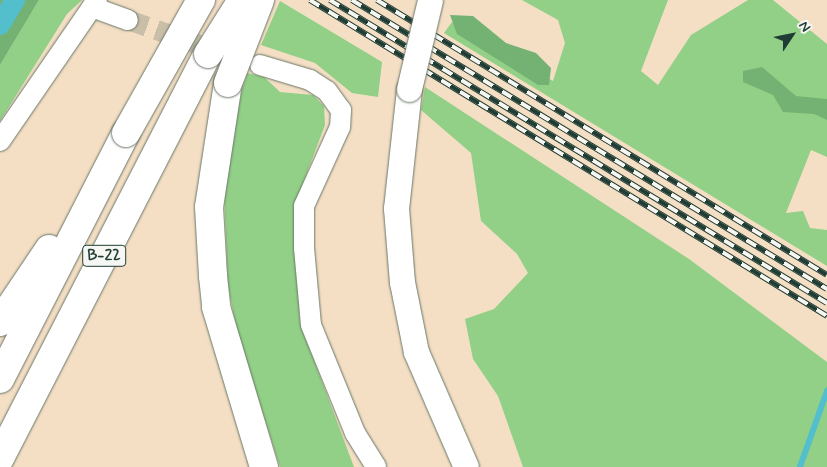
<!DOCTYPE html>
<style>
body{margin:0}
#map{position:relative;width:827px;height:467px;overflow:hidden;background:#f4dfc5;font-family:Mynerve,sans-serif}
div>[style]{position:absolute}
.green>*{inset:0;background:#91d086}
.forest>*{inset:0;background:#74b273}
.stream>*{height:5.5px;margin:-2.75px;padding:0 2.75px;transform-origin:2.75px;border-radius:2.75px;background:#53bfcd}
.canal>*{height:20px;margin:-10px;padding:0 10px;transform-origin:10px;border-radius:10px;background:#53bfcd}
.minor-tunnel>*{height:20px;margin-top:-10px;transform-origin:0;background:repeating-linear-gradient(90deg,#c9bfa8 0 20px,transparent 0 30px)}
.roads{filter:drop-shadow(0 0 1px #6a7667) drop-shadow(0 0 1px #6a7667)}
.minor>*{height:20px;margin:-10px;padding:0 10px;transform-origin:10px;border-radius:10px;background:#fff}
.major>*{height:25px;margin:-12.5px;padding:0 12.5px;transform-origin:12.5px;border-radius:12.5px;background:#fff}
.highway>*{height:28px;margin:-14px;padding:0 14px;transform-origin:14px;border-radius:14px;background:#fff}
.rail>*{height:5.5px;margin-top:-2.75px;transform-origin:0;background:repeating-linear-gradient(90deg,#f6f6f2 0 11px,#1f3d34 0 22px);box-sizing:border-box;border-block:1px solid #1f3d34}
.bridges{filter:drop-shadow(0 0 1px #6a7667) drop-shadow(0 0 1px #6a7667)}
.major-bridge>*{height:25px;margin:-12.5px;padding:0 12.5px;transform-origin:12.5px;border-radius:12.5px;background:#fff}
.highway-bridge>*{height:28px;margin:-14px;padding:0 14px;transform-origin:14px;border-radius:14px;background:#fff}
span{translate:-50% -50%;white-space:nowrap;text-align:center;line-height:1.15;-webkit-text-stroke:5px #f6f6f2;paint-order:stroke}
.shield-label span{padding:1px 4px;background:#f6f6f2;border:1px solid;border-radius:4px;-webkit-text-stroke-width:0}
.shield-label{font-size:16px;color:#1f3d34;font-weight:700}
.north{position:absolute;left:767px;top:10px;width:50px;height:50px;-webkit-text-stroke:4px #f6f6f2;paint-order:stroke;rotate:56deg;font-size:14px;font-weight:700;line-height:20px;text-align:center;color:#1f3d34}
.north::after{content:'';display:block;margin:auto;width:18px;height:22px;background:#1f3d34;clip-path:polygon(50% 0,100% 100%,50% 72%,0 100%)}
</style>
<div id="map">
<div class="green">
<i style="clip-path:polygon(39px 0,82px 0,67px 14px,0 121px,0 65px)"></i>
<i style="clip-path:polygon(522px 0,668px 0,641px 71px,658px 85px,691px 35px,748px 0,773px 0,827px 44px,827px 157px,811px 150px,786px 213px,803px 211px,810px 228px,827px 230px,827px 266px,444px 33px,452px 22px,553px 81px,565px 43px,558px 20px)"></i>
<i style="clip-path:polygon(280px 1px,382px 62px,378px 97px,352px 93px,315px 63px,261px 45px)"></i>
<i style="clip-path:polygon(247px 73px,264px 77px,280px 92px,313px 95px,324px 106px,325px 125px,294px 207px,300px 323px,354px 467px,280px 467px,237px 332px,228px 285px,224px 192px,229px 139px)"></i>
<i style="clip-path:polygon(425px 87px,689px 259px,827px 362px,827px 467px,523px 467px,498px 396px,473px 359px,465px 319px,494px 309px,528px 273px,517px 254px,481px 221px,471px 153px,421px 110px)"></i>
</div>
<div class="forest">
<i style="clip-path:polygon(0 0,39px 0,0 65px)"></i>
<i style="clip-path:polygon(450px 15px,473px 16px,506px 43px,536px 53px,551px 68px,549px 85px,538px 85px,457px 34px)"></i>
<i style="clip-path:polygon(762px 67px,796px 96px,827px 99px,827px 120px,814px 114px,783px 112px,773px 95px,743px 82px,743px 71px)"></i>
</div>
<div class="stream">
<i style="left:800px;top:467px;width:81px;rotate:-70.4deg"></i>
</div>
<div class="canal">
<i style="left:0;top:25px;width:29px;rotate:-59deg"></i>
</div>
<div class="minor-tunnel">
<i style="left:128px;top:20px;width:101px;rotate:19.2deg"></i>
</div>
<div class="roads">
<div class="minor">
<i style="left:92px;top:7px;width:38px;rotate:20deg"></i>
<i style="left:260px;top:65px;width:52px;rotate:16.7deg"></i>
<i style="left:310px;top:80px;width:20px;rotate:33deg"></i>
<i style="left:327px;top:91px;width:24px;rotate:54deg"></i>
<i style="left:341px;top:110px;width:17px;rotate:93deg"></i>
<i style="left:340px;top:127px;width:87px;rotate:114.5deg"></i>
<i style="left:304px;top:206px;width:42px;rotate:90deg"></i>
<i style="left:304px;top:248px;width:77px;rotate:84.8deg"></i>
<i style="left:311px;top:325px;width:117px;rotate:67.8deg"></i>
<i style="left:355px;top:433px;width:40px;rotate:58deg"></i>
<i style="left:0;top:141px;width:171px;rotate:-55.5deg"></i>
</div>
<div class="major">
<i style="left:409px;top:89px;width:120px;rotate:96.2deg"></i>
<i style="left:396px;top:208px;width:74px;rotate:85.4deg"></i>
<i style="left:402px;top:282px;width:71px;rotate:78.7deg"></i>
<i style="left:416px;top:352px;width:125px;rotate:66.5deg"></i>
</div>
<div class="highway">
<i style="left:228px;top:83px;width:125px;rotate:98.7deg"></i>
<i style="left:209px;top:207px;width:69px;rotate:86.7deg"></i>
<i style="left:213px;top:276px;width:31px;rotate:84deg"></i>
<i style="left:216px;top:307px;width:167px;rotate:73.3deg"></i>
<i style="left:0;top:322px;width:88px;rotate:-56.1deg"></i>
<i style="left:0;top:379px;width:276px;rotate:-62.9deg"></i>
<i style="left:0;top:458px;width:454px;rotate:-62.8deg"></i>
</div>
</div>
<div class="rail">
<i style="left:310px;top:0;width:606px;rotate:31.43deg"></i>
<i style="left:330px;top:0;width:582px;rotate:31.37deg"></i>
<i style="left:352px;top:0;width:556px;rotate:31.32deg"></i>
<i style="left:377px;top:0;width:527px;rotate:31.43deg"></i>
</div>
<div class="bridges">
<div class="major-bridge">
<i style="left:409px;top:89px;width:91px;rotate:-76.7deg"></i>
</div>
<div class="highway-bridge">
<i style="left:208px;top:54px;width:64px;rotate:-57.8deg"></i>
<i style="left:228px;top:83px;width:89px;rotate:-68.9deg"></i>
<i style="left:126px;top:133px;width:153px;rotate:-60.6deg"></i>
</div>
</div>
<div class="shield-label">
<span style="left:104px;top:256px">B-22</span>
</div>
<div class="north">N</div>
</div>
